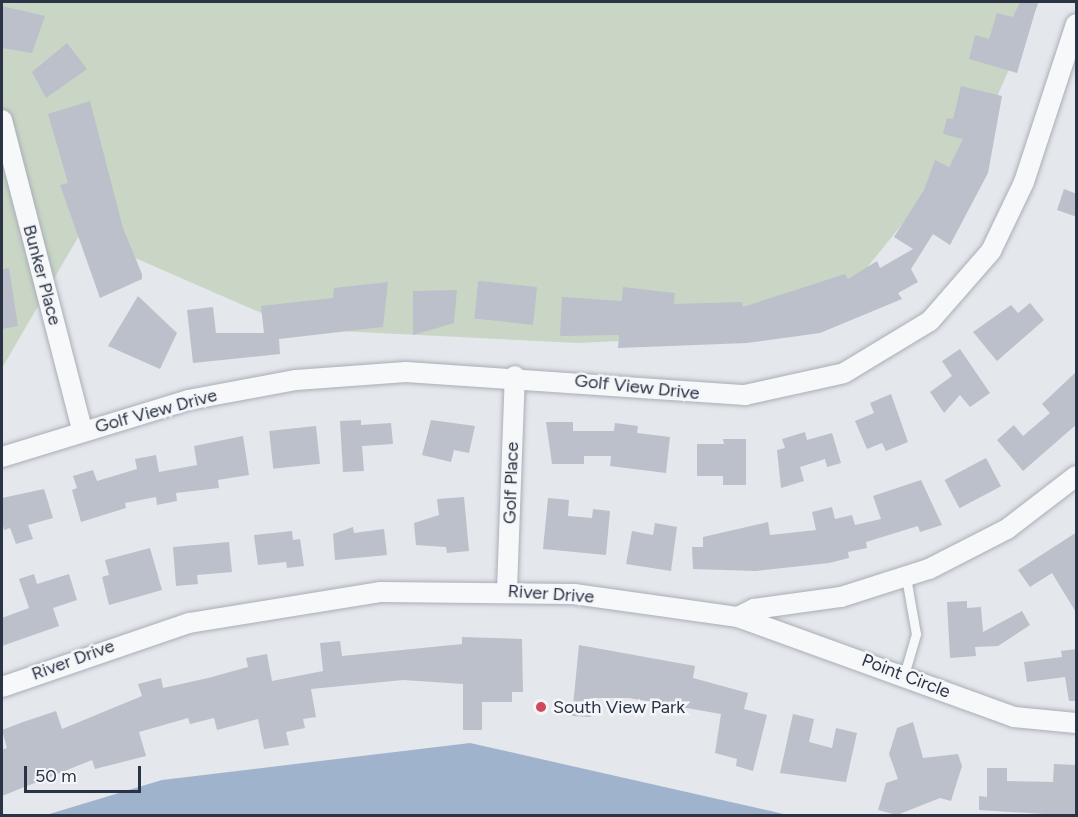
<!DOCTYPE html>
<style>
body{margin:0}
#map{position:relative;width:1078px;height:817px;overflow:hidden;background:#e4e7ec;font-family:Figtree,sans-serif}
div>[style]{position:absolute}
.green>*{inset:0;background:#c9d6c5}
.water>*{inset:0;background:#9fb4cc}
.building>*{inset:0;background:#bbc0ca;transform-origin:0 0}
.roads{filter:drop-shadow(0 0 2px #a9aeb7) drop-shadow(0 0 2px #a9aeb7)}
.lane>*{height:9px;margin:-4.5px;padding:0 4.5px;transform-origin:4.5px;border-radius:4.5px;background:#f7f8fa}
.street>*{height:20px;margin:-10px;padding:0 10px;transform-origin:10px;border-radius:10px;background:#f7f8fa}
.dots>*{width:16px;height:16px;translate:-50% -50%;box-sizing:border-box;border:3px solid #f4f6f9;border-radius:50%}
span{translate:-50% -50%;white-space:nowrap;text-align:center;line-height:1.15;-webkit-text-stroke:5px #f4f6f9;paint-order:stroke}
.street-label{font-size:18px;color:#2b3445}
.poi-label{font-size:18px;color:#2b3445}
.left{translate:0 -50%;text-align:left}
.frame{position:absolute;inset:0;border:3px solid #2b3445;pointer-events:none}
.scale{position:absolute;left:24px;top:766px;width:117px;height:27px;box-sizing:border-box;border:3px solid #2b3445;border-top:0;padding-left:8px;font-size:18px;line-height:21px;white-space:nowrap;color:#2b3445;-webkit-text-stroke:4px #f4f6f9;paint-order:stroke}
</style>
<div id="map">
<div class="green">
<i style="clip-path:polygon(2px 2px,1039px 2px,987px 119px,815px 332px,578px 343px,298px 329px,80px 234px,2px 368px)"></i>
</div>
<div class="water">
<i style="clip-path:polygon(470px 743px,788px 815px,46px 815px,162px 780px)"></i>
</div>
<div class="building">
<i style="clip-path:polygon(1020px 2px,1038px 2px,1017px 73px,969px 59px,975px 35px,989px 39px,997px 13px,1013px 17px)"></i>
<i style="clip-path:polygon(2px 6px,45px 16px,32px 53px,2px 48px)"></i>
<i style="clip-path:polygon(67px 43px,87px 69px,46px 98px,32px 72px)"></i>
<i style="clip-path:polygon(961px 86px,1002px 96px,988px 173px,950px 245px,933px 234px,911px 269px,918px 282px,898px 293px,902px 299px,820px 333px,747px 343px,618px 348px,619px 335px,560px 336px,562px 297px,622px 301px,623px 287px,675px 293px,674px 304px,742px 302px,743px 307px,845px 274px,848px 279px,877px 261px,880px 268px,913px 249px,894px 237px,924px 190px,935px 160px,949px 167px,963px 139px,943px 134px,947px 118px,953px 119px)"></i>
<i style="clip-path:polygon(90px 101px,123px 228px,142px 274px,142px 279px,100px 298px,60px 185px,68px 183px,48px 114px)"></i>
<i style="clip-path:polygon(1064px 189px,1077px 194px,1077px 217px,1057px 210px)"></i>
<i style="clip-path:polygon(9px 268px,18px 326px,2px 329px,2px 269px)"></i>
<i style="clip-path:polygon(388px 282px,383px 327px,279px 339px,280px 354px,193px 363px,187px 310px,213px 307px,216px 333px,264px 333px,261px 306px,333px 298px,334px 288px)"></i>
<i style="left:537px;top:287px;width:38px;height:59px;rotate:96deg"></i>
<i style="clip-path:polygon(457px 290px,454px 323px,413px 335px,413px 291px)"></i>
<i style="clip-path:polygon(138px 296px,177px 333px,160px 369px,108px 346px)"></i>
<i style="clip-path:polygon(1030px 303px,1044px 320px,997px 361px,973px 332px,1011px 305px,1018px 313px)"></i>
<i style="clip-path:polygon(960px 349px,990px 393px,970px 407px,960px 395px,944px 413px,930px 392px,952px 376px,942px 361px)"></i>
<i style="clip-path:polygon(1077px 371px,1077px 424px,1023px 471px,997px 440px,1014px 425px,1023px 436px,1050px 413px,1042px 404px)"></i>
<i style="clip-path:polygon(891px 394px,908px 442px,886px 451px,882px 443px,867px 449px,855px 421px,874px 413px,870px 403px)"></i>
<i style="clip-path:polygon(361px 420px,361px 425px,391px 423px,393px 444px,362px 446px,364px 471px,343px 472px,340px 421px)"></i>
<i style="clip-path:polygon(431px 420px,475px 426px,469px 453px,454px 450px,451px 462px,422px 455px)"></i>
<i style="clip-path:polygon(546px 422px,573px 422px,573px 431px,614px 431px,615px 423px,638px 426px,637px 433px,670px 437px,666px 473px,610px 466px,611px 456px,584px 456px,584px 464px,552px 464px)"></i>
<i style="left:316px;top:426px;width:38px;height:47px;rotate:84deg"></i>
<i style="clip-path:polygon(805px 432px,807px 440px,832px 433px,841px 463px,827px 467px,825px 459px,800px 467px,804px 481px,781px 488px,777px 450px,785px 448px,782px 439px)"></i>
<i style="clip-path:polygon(243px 436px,249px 475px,218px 480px,219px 488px,176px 493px,177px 501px,157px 505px,156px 497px,125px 503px,126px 508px,81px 522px,72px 490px,77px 488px,73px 476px,93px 470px,97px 481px,137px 469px,135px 459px,156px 455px,159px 472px,197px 465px,194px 446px)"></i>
<i style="clip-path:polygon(723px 439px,746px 439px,746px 485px,723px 485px,723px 476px,697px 476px,697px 444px,724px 444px)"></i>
<i style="left:986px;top:458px;width:32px;height:47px;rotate:62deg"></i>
<i style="clip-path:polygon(921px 480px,942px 525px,920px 532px,918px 526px,866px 542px,867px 548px,848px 552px,849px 558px,829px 563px,756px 571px,693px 569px,692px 547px,703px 547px,703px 537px,768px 522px,770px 535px,816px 530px,812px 512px,832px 507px,835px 519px,852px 515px,855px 525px,881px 519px,873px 496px)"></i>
<i style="clip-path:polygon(44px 489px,53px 518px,28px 525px,33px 539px,16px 544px,10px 528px,4px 530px,2px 521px,2px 498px)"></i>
<i style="clip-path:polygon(464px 497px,469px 551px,447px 553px,446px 547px,416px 545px,414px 523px,439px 515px,437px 499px)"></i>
<i style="clip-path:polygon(548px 498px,569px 500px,568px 516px,592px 518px,593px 509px,610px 511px,606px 555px,543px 549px)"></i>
<i style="clip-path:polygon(655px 523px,677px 527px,671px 571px,626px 564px,632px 531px,653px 535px)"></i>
<i style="clip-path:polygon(353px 527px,354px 533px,384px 529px,387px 555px,335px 560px,333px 534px)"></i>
<i style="clip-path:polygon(292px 531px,293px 540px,300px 539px,304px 566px,287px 568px,286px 562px,258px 565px,254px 535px)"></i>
<i style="clip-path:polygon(1077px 532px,1077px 614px,1052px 573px,1030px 587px,1018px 570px)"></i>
<i style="clip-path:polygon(229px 542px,232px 572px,197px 575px,198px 584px,176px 586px,173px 547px)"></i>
<i style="clip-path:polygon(150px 548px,162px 590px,109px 605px,102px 577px,109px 575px,105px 560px)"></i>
<i style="clip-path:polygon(34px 574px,37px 584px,69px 574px,77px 600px,53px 608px,59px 626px,2px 646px,2px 618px,29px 608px,19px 579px)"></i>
<i style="clip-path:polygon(967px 601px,967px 608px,981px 607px,983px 632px,1022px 611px,1030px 625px,998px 646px,975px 647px,976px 656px,950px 658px,947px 602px)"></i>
<i style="clip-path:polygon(462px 637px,522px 639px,523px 692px,512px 692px,512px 702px,482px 702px,482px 730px,463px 730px,463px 684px,403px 680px,311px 689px,316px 717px,303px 719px,305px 728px,286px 732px,289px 745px,264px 749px,258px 719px,217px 730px,214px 718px,190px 724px,188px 718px,139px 732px,146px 756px,95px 769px,92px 760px,2px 796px,2px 750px,7px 748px,2px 730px,23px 722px,56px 711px,62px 729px,142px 696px,138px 684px,161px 678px,163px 688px,208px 678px,248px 667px,246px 658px,267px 654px,272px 681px,323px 671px,320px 643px,340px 641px,342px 656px,462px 644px)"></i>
<i style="clip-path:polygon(579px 645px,695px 666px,693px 678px,748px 693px,744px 709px,767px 715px,753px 771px,736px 766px,737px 759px,715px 753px,721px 714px,629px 698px,593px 698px,591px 717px,572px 716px)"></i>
<i style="clip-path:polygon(1077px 649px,1077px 701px,1069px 701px,1065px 677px,1027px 682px,1024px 662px,1062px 657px,1061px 651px)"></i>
<i style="clip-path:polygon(793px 714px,814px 719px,809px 742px,832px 748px,836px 728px,857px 733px,846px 782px,780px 773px)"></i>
<i style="clip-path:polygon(913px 722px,923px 758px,958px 754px,962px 766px,951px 801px,940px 798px,897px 815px,878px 810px,886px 783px,898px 779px,889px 754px,897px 728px)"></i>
<i style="clip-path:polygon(1054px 764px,1077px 765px,1077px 816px,979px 810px,979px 796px,987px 797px,987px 768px,1007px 768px,1007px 781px,1053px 782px)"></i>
</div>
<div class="roads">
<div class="lane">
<i style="left:904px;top:675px;width:43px;rotate:-73.7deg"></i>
<i style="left:916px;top:634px;width:58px;rotate:-100deg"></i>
</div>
<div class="street">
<i style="left:2px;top:120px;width:320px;rotate:75.5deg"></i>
<i style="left:2px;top:457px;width:195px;rotate:-17deg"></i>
<i style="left:188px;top:400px;width:110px;rotate:-10.5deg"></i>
<i style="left:296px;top:380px;width:110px;rotate:-4.2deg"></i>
<i style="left:406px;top:372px;width:340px;rotate:3.9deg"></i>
<i style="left:745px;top:395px;width:101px;rotate:-12.5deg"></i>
<i style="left:844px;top:373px;width:100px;rotate:-31.2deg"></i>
<i style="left:930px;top:321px;width:93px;rotate:-48.9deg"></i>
<i style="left:991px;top:251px;width:76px;rotate:-64.4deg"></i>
<i style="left:1024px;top:182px;width:166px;rotate:-71.8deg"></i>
<i style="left:507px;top:590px;width:214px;rotate:-87.9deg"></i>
<i style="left:738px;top:617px;width:294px;rotate:19.9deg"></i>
<i style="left:1014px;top:717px;width:62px;rotate:5.5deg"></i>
<i style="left:2px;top:687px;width:198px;rotate:-18.9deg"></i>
<i style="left:189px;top:623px;width:193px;rotate:-9.2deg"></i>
<i style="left:380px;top:592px;width:194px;rotate:0.6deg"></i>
<i style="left:574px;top:594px;width:166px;rotate:8deg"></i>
<i style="left:738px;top:617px;width:18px;rotate:-27deg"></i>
<i style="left:754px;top:609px;width:88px;rotate:-7.9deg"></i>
<i style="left:841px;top:597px;width:92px;rotate:-17.7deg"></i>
<i style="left:929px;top:569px;width:88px;rotate:-27.1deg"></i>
<i style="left:1007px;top:529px;width:87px;rotate:-37.5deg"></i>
</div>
</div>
<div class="dots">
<i style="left:541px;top:707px;background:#d1495b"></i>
</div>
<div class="street-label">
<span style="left:42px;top:275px;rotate:75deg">Bunker Place</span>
<span style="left:637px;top:387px;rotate:6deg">Golf View Drive</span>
<span style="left:156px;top:411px;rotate:-15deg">Golf View Drive</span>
<span style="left:511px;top:483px;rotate:-88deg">Golf Place</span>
<span style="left:551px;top:594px;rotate:4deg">River Drive</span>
<span style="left:73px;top:660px;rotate:-20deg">River Drive</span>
<span style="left:906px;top:676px;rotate:21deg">Point Circle</span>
</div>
<div class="poi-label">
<span class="left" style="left:553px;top:707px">South View Park</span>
</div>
<div class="frame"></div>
<div class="scale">50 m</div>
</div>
